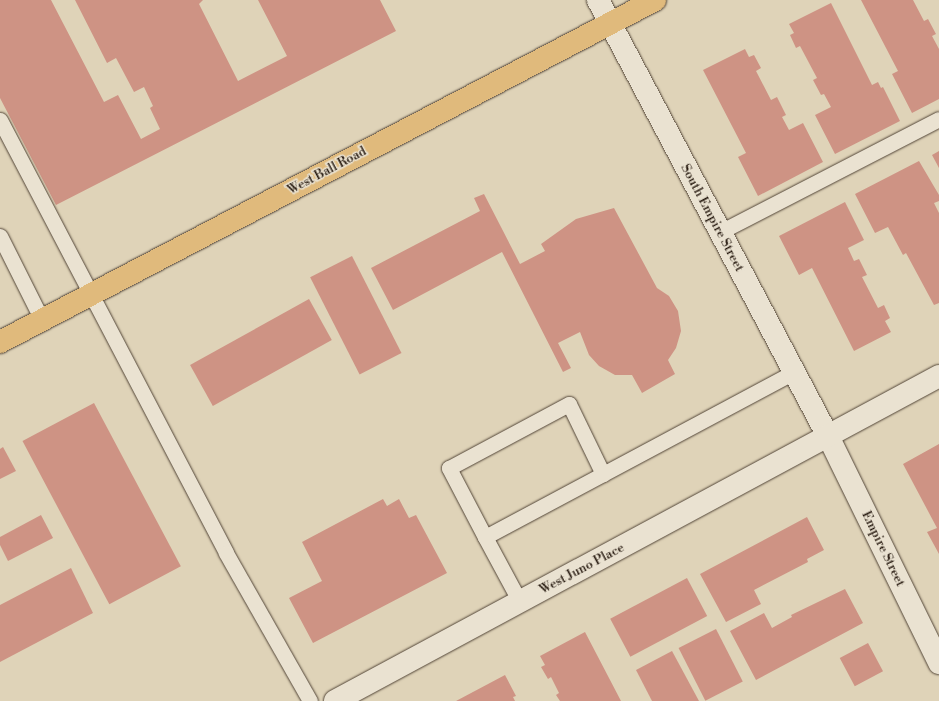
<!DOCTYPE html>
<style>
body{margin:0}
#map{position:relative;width:939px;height:701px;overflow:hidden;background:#dfd3b8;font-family:"Libre Bodoni",serif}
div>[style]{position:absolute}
.building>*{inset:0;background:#ce9384;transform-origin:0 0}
.roads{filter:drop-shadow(0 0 1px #524537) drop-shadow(0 0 1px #524537)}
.service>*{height:15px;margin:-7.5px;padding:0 7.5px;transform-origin:7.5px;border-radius:7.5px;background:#eae2d1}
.minor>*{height:22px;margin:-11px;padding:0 11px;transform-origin:11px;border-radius:11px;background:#eae2d1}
.primary>*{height:22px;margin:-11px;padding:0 11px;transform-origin:11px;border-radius:11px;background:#e0ba7c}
span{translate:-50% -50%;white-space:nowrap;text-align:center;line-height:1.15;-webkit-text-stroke:3px #eae2d1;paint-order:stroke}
.street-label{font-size:13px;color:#23160c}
</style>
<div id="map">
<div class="building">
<i style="clip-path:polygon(0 0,51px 0,104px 102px,118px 95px,141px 139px,160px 129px,150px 108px,153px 106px,144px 87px,134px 92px,116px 58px,107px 63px,75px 0,203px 0,199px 4px,238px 81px,287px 56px,258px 0,380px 0,396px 31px,56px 205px,0 98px)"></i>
<i style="clip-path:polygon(861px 0,913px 0,924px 21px,928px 19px,936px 34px,932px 36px,939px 49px,939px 99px,912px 113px,892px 74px,898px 71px)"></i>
<i style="clip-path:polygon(831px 3px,872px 85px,878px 82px,881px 88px,883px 87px,900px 121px,835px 154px,815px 115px,831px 107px,824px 94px,821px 95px,813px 80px,817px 78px,800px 46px,796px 48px,790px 35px,794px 33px,789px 24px)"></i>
<i style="clip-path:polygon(745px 49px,749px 57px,754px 55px,761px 68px,756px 71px,771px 100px,777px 97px,786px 115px,782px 117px,789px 130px,803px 123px,823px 162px,758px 196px,738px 157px,746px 153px,703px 70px)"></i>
<i style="clip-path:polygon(939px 151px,939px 168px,932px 155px)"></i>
<i style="clip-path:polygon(919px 161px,939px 195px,939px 201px,934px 203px,939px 213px,939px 303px,934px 305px,906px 253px,903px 255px,888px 227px,875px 233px,855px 194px)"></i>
<i style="clip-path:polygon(484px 194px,520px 264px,545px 251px,541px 244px,576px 219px,614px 208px,657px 288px,669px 296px,678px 311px,681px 331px,676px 348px,668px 360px,675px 374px,642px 393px,632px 375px,615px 375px,599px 366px,589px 355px,580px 332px,558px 343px,571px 368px,563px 372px,502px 252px,393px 310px,371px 268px,480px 211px,474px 198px)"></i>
<i style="clip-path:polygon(845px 202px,864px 240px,848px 248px,854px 261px,859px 259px,867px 275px,862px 277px,878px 308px,884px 305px,890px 318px,885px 321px,891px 332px,854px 351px,812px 268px,799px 275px,779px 236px)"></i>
<i style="left:352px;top:256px;width:109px;height:47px;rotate:63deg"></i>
<i style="left:309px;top:299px;width:47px;height:136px;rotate:61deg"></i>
<i style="left:94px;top:403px;width:185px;height:81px;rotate:62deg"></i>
<i style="clip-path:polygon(939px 444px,939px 554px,927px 532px,937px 528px,903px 464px)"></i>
<i style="clip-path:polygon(3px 447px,16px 471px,0 479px,0 449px)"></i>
<i style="clip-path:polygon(383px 499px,387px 506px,399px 499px,409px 518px,416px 515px,447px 573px,313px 643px,289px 598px,322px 581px,302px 542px)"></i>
<i style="clip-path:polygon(41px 515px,53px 538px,8px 561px,0 545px,0 537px)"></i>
<i style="clip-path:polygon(807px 517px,824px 550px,807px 559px,808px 562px,754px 590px,761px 604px,726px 622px,700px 574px)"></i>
<i style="clip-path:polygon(71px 568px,93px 613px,0 662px,0 605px)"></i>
<i style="left:687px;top:578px;width:43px;height:87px;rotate:62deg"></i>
<i style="clip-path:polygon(845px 589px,863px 623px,756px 680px,730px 631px,764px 613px,772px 628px,792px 617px,791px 615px)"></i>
<i style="left:716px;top:629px;width:59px;height:42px;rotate:63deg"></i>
<i style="clip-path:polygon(585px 632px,621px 701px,560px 701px,556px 695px,559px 693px,551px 677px,548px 679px,541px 667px,545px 665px,540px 656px)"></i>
<i style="left:868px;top:643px;width:32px;height:32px;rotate:62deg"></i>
<i style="clip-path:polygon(672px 651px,699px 701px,652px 701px,636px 670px)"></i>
<i style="clip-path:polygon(505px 675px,516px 696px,513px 697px,515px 701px,456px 701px)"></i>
</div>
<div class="roads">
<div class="service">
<i style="left:0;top:120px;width:488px;rotate:62.4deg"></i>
<i style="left:226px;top:553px;width:170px;rotate:60.4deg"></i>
<i style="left:720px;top:232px;width:246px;rotate:-27.3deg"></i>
<i style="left:0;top:236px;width:94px;rotate:63.4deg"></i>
<i style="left:485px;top:537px;width:78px;rotate:-117.6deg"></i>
<i style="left:449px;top:468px;width:136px;rotate:-28.1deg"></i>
<i style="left:569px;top:404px;width:78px;rotate:64.1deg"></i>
<i style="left:520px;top:602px;width:74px;rotate:-118.3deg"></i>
<i style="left:485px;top:537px;width:350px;rotate:-28.1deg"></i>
</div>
<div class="minor">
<i style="left:598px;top:0;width:493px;rotate:62.2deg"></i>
<i style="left:828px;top:436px;width:253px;rotate:63.9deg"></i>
<i style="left:335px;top:701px;width:686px;rotate:-28.28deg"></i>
</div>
<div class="primary">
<i style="left:0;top:342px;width:739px;rotate:-27.57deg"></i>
</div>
</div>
<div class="street-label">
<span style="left:327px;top:171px;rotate:-28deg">West Ball Road</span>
<span style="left:712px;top:218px;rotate:62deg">South Empire Street</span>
<span style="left:883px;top:549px;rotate:64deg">Empire Street</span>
<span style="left:582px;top:569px;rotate:-28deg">West Juno Place</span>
</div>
</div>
